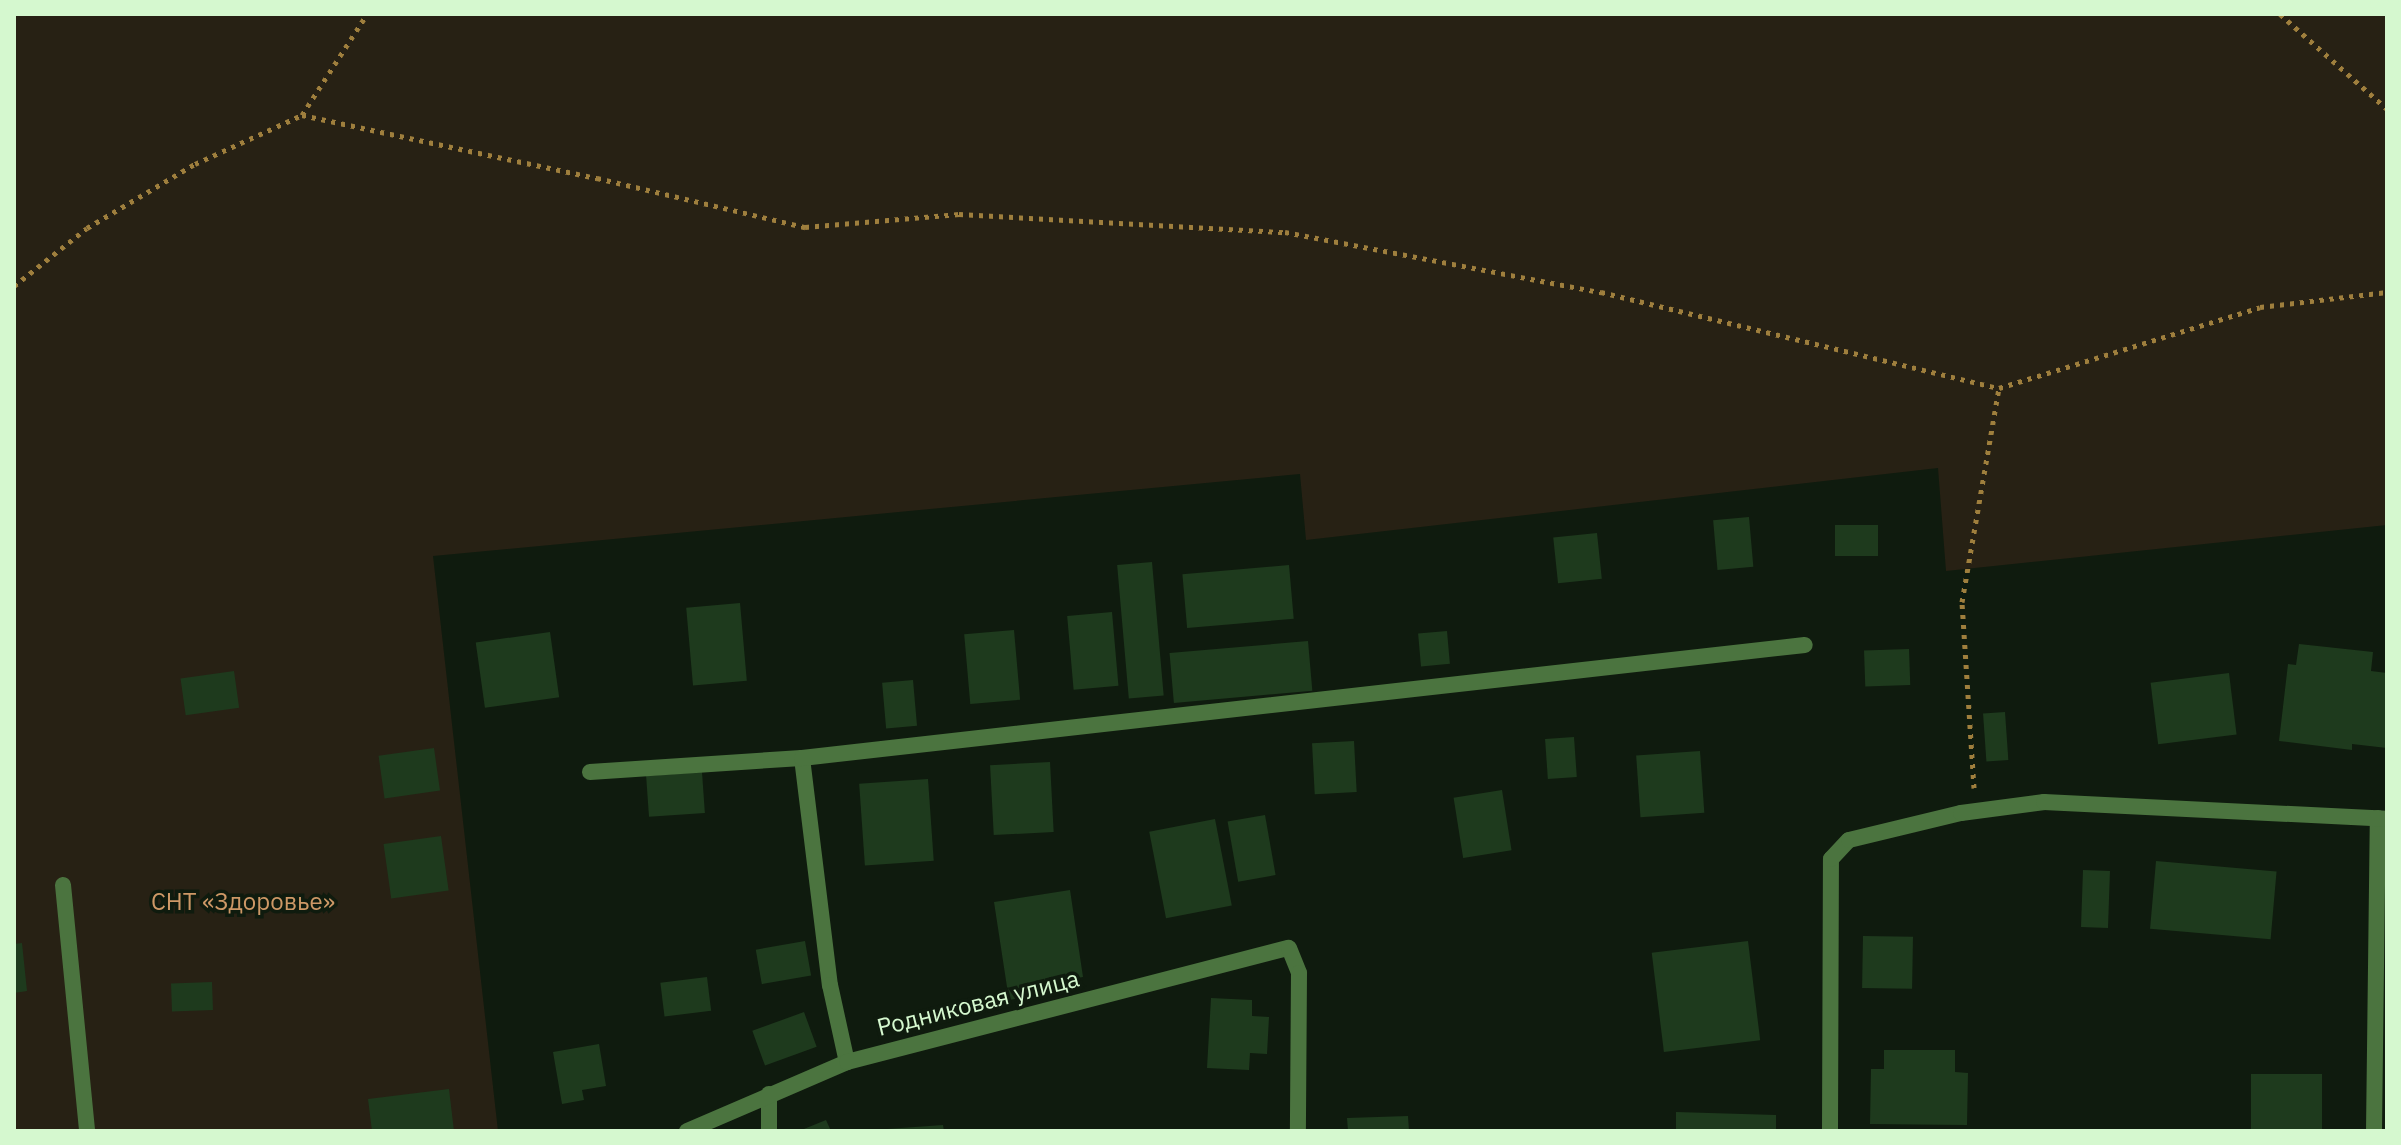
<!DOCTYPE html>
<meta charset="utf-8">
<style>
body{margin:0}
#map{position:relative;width:2401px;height:1145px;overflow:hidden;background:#0f1b0e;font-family:"IBM Plex Sans",sans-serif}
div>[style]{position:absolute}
.green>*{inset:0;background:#272114}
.building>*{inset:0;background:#1e3a1d;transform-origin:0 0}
.path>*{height:5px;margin-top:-2.5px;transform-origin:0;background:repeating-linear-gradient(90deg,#9f7f3d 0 4px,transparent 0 10px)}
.lane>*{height:16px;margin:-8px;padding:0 8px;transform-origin:8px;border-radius:8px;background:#4b743f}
.street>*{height:16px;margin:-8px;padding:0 8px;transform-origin:8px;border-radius:8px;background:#4b743f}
span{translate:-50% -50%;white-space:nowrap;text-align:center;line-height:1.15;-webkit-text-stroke:7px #0f1b0e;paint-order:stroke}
.park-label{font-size:24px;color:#cd9866}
.street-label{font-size:24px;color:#d5f8cf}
.frame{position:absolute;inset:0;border:16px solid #d5f8cf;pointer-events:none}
</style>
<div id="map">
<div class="green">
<i style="clip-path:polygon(14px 14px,2387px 14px,2387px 525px,1946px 571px,1938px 468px,1306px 540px,1300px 474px,433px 556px,498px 1131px,14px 1131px)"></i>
</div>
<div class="building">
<i style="left:1749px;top:517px;width:50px;height:36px;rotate:85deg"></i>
<i style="left:1878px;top:525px;width:31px;height:43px;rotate:90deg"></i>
<i style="left:1597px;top:533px;width:46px;height:44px;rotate:84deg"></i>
<i style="left:1152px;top:562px;width:134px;height:35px;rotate:85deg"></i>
<i style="left:1289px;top:565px;width:54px;height:107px;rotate:85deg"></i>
<i style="left:740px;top:603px;width:78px;height:54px;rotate:85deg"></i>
<i style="left:1112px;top:612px;width:74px;height:45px;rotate:85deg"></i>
<i style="left:1014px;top:630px;width:70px;height:50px;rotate:85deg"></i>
<i style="left:1447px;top:631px;width:33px;height:29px;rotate:85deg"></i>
<i style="left:550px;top:632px;width:66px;height:75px;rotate:82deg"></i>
<i style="left:1308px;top:641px;width:50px;height:139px;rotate:85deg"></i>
<i style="clip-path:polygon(2299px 644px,2373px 652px,2371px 671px,2387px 673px,2387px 748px,2352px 744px,2352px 750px,2279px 741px,2288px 664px,2296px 665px)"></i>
<i style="left:1909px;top:649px;width:36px;height:45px;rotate:88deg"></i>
<i style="left:234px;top:671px;width:37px;height:54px;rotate:82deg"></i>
<i style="left:2229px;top:673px;width:62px;height:79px;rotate:83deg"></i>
<i style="left:913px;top:680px;width:46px;height:31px;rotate:85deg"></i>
<i style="left:2005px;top:712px;width:48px;height:22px;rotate:86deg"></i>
<i style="left:1574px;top:737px;width:40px;height:29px;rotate:86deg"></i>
<i style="left:1354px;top:741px;width:51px;height:42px;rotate:87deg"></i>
<i style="left:434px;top:748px;width:43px;height:56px;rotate:82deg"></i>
<i style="left:1700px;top:751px;width:62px;height:64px;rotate:86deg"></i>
<i style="left:1050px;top:762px;width:70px;height:60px;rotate:87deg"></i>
<i style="left:702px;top:772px;width:41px;height:56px;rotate:86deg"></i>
<i style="left:928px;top:779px;width:82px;height:69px;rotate:86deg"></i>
<i style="left:1502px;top:790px;width:61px;height:49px;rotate:81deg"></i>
<i style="left:1265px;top:815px;width:61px;height:38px;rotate:80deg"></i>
<i style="left:1215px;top:819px;width:88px;height:67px;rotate:79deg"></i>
<i style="left:441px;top:836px;width:55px;height:58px;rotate:82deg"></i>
<i style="left:2156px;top:861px;width:121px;height:68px;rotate:5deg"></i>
<i style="left:2083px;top:870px;width:27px;height:57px;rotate:2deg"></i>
<i style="clip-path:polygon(1070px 890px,1083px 977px,1059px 981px,1052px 993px,1009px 1000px,994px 902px)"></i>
<i style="left:1863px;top:936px;width:50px;height:52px;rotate:1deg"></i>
<i style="left:805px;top:941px;width:35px;height:50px;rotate:80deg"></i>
<i style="left:1748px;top:941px;width:100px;height:97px;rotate:83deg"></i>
<i style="clip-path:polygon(22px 943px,27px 991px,14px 993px,14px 944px)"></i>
<i style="left:707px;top:977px;width:34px;height:47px;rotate:83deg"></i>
<i style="left:212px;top:982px;width:28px;height:41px;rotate:88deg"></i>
<i style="clip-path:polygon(1211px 998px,1252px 1000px,1252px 1016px,1269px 1017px,1267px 1054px,1250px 1053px,1249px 1070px,1207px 1068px)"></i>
<i style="left:804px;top:1012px;width:37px;height:55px;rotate:70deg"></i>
<i style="clip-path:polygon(599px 1044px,606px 1086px,582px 1090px,584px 1100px,562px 1104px,553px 1052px)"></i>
<i style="clip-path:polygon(1884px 1050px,1955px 1050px,1955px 1072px,1968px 1073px,1967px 1125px,1870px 1124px,1871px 1069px,1884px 1069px)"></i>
<i style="left:2251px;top:1074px;width:71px;height:57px"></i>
<i style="clip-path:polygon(449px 1089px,454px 1131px,372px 1131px,368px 1099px)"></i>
<i style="clip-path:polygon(1676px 1112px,1776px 1115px,1776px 1131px,1676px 1131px)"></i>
<i style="clip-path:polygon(1408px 1116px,1409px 1131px,1348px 1131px,1347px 1118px)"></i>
<i style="clip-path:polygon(826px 1120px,831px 1131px,799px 1131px)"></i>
<i style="clip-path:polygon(943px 1125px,944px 1131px,887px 1131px,887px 1129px)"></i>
</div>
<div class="path">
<i style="left:2280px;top:14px;width:143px;rotate:41.6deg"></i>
<i style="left:302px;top:115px;width:120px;rotate:-57.2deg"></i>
<i style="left:14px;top:286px;width:93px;rotate:-38.5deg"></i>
<i style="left:87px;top:228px;width:126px;rotate:-30.7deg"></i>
<i style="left:195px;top:164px;width:118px;rotate:-24.6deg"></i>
<i style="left:302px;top:115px;width:302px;rotate:12.1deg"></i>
<i style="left:597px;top:178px;width:214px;rotate:13.3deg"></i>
<i style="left:805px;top:227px;width:155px;rotate:-4.8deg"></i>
<i style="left:959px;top:214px;width:326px;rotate:3.2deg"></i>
<i style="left:1285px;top:232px;width:322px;rotate:10.8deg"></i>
<i style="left:1601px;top:292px;width:409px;rotate:13.6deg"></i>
<i style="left:1999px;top:388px;width:273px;rotate:-17.2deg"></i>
<i style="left:2260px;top:307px;width:128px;rotate:-6.7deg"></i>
<i style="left:1974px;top:788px;width:186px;rotate:-93.7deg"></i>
<i style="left:1962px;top:602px;width:217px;rotate:-80.2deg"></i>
</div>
<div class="lane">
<i style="left:802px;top:758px;width:229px;rotate:83deg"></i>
<i style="left:830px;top:985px;width:79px;rotate:77.6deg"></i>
<i style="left:590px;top:772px;width:212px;rotate:-3.8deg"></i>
<i style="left:802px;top:758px;width:1009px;rotate:-6.43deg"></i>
<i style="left:63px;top:885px;width:247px;rotate:84.4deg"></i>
<i style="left:769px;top:1094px;width:37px;rotate:90deg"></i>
<i style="left:2374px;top:1131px;width:313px;rotate:-89.3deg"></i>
</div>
<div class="street">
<i style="left:687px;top:1131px;width:174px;rotate:-23.3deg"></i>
<i style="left:847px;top:1062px;width:456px;rotate:-14.5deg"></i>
<i style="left:1289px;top:948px;width:27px;rotate:68deg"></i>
<i style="left:1299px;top:973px;width:158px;rotate:90.4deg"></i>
<i style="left:1830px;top:1131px;width:272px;rotate:-89.8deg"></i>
<i style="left:1831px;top:859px;width:26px;rotate:-47deg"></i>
<i style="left:1849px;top:840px;width:115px;rotate:-13.6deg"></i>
<i style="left:1961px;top:813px;width:84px;rotate:-7.5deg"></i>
<i style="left:2044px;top:802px;width:343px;rotate:2.8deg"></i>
</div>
<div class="park-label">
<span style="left:243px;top:902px">СНТ «Здоровье»</span>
</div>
<div class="street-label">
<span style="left:978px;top:1003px;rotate:-14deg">Родниковая улица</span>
</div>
<div class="frame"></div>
</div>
